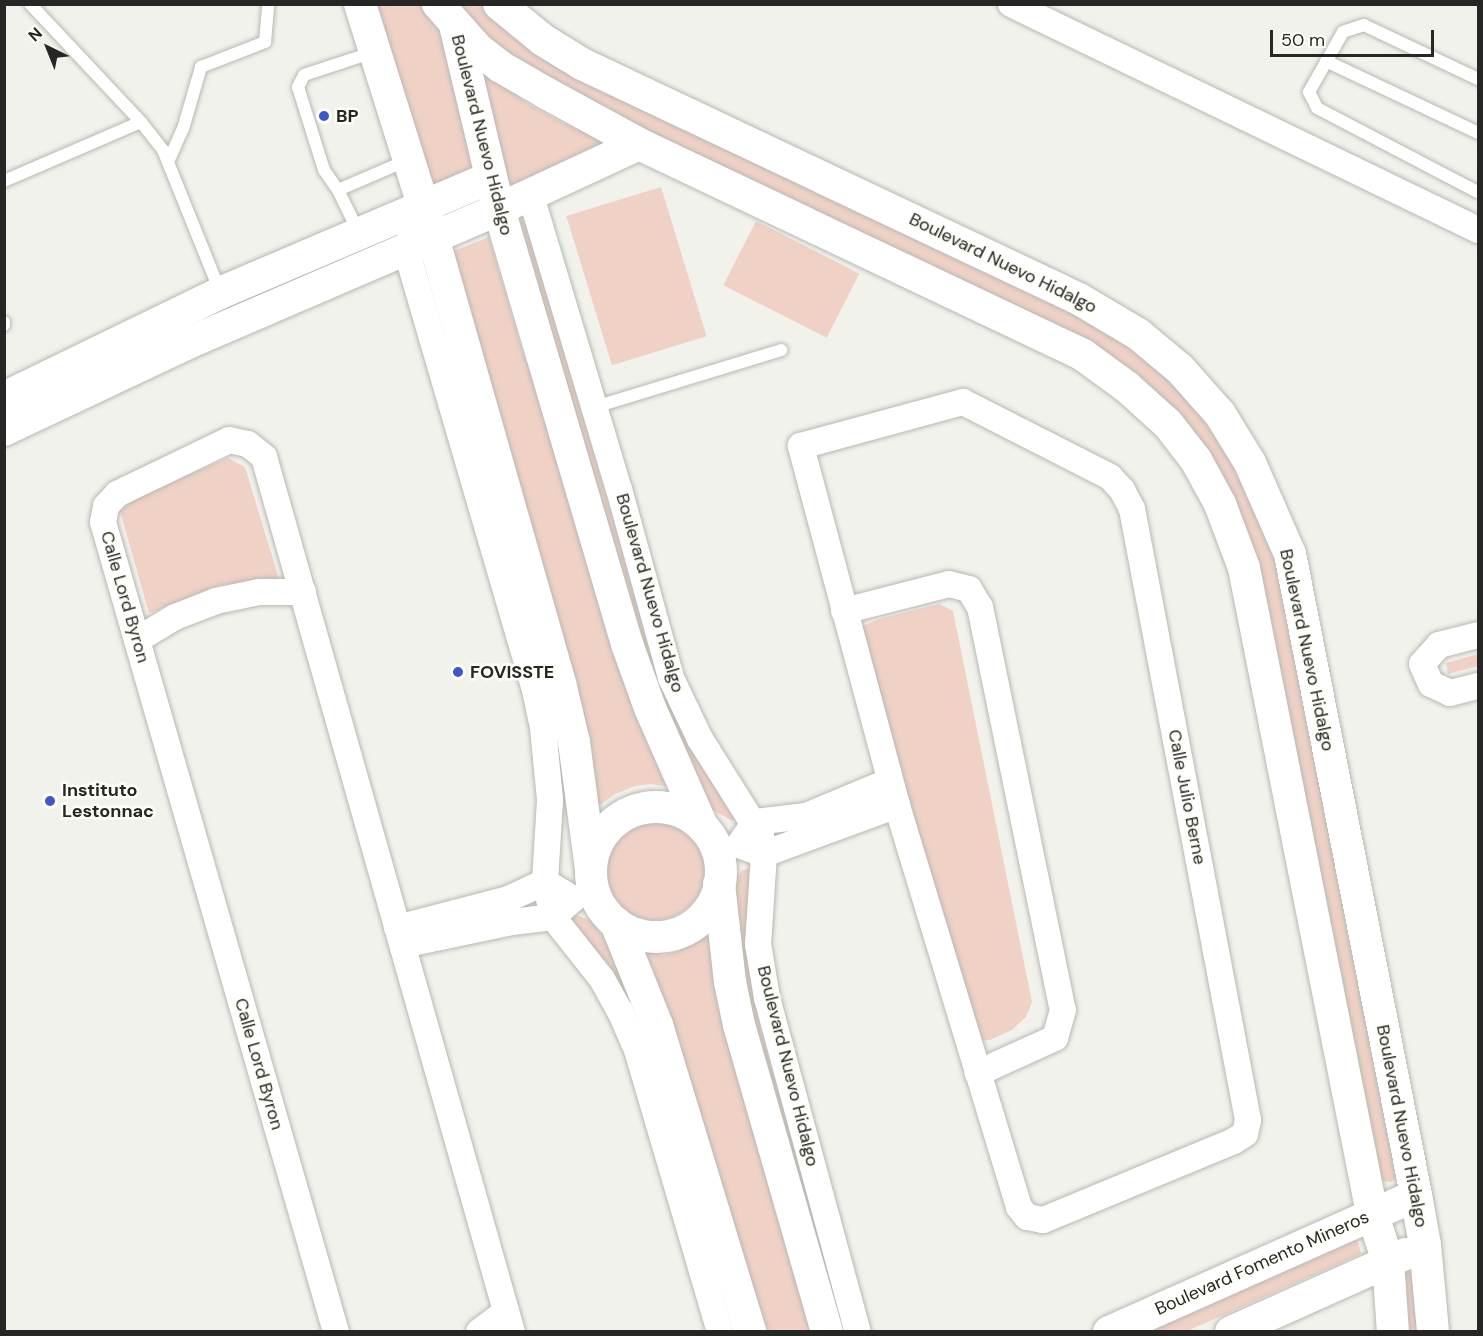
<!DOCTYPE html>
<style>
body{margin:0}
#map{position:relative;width:1483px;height:1336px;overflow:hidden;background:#f2f2ec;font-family:"DM Sans",sans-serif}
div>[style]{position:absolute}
.green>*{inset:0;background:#efd1c6;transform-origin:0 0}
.round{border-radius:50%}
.roads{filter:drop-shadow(0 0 2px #b8b8b2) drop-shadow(0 0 2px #b8b8b2)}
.service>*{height:12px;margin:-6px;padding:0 6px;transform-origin:6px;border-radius:6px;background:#fff}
.minor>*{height:26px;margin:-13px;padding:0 13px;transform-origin:13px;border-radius:13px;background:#fff}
.tertiary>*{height:32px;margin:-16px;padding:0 16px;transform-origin:16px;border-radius:16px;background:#fff}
.tertiary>.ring{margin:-16px;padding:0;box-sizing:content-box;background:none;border:32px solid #fff;border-radius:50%}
.dots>*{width:16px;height:16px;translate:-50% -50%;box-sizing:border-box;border:3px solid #fffff9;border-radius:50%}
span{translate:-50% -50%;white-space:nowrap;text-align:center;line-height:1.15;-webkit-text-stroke:5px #fffff9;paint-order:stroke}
.poi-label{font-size:18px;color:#262624;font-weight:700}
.left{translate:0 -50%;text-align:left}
.street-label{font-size:18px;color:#262624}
.frame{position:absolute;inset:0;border:6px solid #262624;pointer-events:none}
.north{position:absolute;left:18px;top:18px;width:60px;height:60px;-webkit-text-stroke:4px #fffff9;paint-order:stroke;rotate:317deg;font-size:16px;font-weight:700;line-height:24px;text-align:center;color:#262624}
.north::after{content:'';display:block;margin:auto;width:21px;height:27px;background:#262624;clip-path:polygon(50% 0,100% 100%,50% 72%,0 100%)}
.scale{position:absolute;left:1270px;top:30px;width:164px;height:27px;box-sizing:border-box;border:3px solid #262624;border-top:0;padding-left:8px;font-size:18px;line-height:21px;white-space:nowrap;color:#262624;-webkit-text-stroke:4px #fffff9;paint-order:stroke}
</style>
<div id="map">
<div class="green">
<i style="clip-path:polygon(373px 5px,419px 5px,447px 35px,475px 157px,469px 170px,429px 188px)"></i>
<i style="clip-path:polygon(460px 5px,482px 5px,1063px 303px,1162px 366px,1229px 446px,1275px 551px,1398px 1178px,1391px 1182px,1382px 1181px,1375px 1172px,1265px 619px,1175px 418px,534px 76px,465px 19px)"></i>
<i style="clip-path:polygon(474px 59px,525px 102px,563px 123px,612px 144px,507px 190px)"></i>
<i style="left:661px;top:187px;width:156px;height:99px;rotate:73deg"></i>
<i style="clip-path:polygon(521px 219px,527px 225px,656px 666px,671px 708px,740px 818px,732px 821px,713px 810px,686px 766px,662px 711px,518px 228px)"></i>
<i style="left:756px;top:221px;width:116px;height:72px;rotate:27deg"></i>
<i style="clip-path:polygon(489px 237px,523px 353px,556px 432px,669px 787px,651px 784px,635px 786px,615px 794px,597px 807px,449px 253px)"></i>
<i style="clip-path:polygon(228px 458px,245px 467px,280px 582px,220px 585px,149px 613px,120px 511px,132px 501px,158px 488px)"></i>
<i style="clip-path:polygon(939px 604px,953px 611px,1032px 1002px,1026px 1017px,1012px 1030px,990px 1040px,971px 1041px,851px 631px,879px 619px)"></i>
<i style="clip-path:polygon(1478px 654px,1478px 666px,1448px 674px,1446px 663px)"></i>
<i class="round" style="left:605px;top:820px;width:100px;height:100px"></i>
<i style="clip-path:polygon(753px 867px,752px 974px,761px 1032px,848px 1331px,839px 1331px,753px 1036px,733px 892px,735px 879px,743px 870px)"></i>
<i style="clip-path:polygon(577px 915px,592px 921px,607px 942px,633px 992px,737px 1331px,728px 1331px,645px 1049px,570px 918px)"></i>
<i style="clip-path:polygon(711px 928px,815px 1331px,768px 1331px,640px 950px,664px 955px,679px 951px)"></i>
<i style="clip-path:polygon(1357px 1238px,1361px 1254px,1187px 1331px,1147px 1332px)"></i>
<i style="clip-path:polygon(1403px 1271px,1413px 1272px,1424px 1331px,1399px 1331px)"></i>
</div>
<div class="roads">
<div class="service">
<i style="left:1326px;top:61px;width:168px;rotate:25.3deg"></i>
<i style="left:1478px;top:79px;width:126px;rotate:-154.7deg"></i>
<i style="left:1364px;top:25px;width:22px;rotate:162deg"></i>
<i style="left:1343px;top:32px;width:69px;rotate:119.5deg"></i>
<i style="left:1309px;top:92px;width:18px;rotate:63deg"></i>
<i style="left:1317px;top:108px;width:182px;rotate:27.6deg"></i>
<i style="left:141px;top:122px;width:36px;rotate:52deg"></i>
<i style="left:163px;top:150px;width:152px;rotate:68deg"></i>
<i style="left:168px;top:162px;width:36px;rotate:-66deg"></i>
<i style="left:183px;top:129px;width:65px;rotate:-73.8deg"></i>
<i style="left:201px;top:67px;width:69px;rotate:-21.3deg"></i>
<i style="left:265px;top:42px;width:38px;rotate:-85deg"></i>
<i style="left:4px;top:181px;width:149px;rotate:-23.3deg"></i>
<i style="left:141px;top:122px;width:162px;rotate:-133.2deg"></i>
<i style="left:338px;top:190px;width:76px;rotate:-23.2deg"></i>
<i style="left:359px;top:233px;width:48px;rotate:-116deg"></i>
<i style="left:338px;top:190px;width:24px;rotate:-125deg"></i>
<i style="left:324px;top:170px;width:87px;rotate:-107.4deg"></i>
<i style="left:298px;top:87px;width:13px;rotate:-63deg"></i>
<i style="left:304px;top:75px;width:74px;rotate:-18.2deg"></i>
<i style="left:4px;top:322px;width:3px;rotate:90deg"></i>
<i style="left:595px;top:407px;width:195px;rotate:-17deg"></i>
</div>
<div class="minor">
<i style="left:1011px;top:4px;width:519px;rotate:25.82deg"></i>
<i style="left:530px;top:193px;width:309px;rotate:73.3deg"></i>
<i style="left:619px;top:489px;width:196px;rotate:74.6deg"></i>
<i style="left:671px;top:678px;width:68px;rotate:64.6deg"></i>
<i style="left:700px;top:739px;width:115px;rotate:57.8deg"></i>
<i style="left:761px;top:836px;width:18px;rotate:81deg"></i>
<i style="left:764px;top:854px;width:90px;rotate:93.8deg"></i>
<i style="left:758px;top:944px;width:55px;rotate:80.5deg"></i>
<i style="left:767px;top:998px;width:346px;rotate:74.8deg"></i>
<i style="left:422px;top:206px;width:46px;rotate:110.4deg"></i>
<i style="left:406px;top:249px;width:459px;rotate:73.7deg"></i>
<i style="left:535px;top:690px;width:39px;rotate:78deg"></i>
<i style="left:543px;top:728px;width:72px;rotate:84.4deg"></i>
<i style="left:550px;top:800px;width:82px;rotate:93.5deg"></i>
<i style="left:545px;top:882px;width:36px;rotate:77deg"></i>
<i style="left:553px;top:917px;width:79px;rotate:51.7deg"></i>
<i style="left:602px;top:979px;width:37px;rotate:61deg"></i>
<i style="left:620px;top:1011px;width:43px;rotate:66.4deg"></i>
<i style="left:637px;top:1050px;width:294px;rotate:73.6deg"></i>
<i style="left:963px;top:402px;width:165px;rotate:27deg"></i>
<i style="left:1110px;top:477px;width:18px;rotate:47deg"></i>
<i style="left:1122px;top:490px;width:21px;rotate:62deg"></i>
<i style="left:1132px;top:509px;width:622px;rotate:79.25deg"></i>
<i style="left:1248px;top:1120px;width:14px;rotate:102deg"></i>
<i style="left:1245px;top:1134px;width:13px;rotate:148deg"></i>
<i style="left:1234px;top:1141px;width:207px;rotate:157.5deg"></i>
<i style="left:1043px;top:1220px;width:16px;rotate:-169deg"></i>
<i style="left:1027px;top:1217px;width:13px;rotate:-129deg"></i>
<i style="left:1019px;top:1207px;width:420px;rotate:-106.9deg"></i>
<i style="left:897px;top:805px;width:372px;rotate:-105deg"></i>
<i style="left:801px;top:446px;width:168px;rotate:-15.2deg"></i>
<i style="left:844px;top:611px;width:108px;rotate:-14.4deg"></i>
<i style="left:949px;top:584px;width:21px;rotate:14deg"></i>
<i style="left:969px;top:589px;width:21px;rotate:59deg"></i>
<i style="left:980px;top:607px;width:411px;rotate:78.4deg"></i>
<i style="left:1063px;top:1010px;width:29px;rotate:106deg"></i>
<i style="left:1055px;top:1038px;width:85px;rotate:155.6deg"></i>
<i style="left:1478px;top:635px;width:40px;rotate:165.6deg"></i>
<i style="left:1439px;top:645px;width:25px;rotate:132deg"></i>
<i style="left:1422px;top:664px;width:22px;rotate:66deg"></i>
<i style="left:1431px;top:684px;width:21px;rotate:25deg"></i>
<i style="left:1450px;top:693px;width:29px;rotate:-14deg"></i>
<i style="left:137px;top:640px;width:44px;rotate:-31.2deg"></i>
<i style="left:175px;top:617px;width:44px;rotate:-21.3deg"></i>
<i style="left:216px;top:601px;width:44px;rotate:-11.8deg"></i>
<i style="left:259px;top:592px;width:44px"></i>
<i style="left:890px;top:781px;width:91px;rotate:157.4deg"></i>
<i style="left:806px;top:816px;width:51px;rotate:173.3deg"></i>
<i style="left:755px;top:822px;width:28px;rotate:125deg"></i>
<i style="left:739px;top:845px;width:27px;rotate:20deg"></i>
<i style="left:764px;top:854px;width:142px;rotate:-20.2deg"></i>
<i style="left:397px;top:928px;width:115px;rotate:-14.6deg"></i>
<i style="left:508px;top:899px;width:41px;rotate:-24.7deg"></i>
<i style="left:545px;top:882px;width:33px;rotate:31deg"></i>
<i style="left:573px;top:899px;width:27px;rotate:138deg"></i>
<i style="left:553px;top:917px;width:41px;rotate:173deg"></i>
<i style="left:512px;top:922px;width:112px;rotate:168.2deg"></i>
<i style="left:336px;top:1332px;width:843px;rotate:-106.05deg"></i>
<i style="left:103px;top:522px;width:16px;rotate:-79deg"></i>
<i style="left:106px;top:506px;width:16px;rotate:-47deg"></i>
<i style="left:117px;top:494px;width:124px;rotate:-25.7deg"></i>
<i style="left:229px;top:440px;width:19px;rotate:12deg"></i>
<i style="left:248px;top:444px;width:21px;rotate:39deg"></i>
<i style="left:264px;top:457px;width:909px;rotate:74.18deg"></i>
<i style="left:479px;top:1332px;width:34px;rotate:-37deg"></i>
</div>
<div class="tertiary">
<i style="left:360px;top:4px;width:244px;rotate:72.6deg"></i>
<i style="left:433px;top:237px;width:464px;rotate:74.1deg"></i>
<i style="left:560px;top:683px;width:61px;rotate:76.7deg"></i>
<i style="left:574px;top:742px;width:128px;rotate:82.4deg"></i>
<i style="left:438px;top:4px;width:60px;rotate:48.4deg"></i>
<i style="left:478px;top:49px;width:29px;rotate:38deg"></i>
<i style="left:501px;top:67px;width:52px;rotate:30deg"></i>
<i style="left:546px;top:93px;width:106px;rotate:28.7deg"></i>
<i style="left:639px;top:144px;width:492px;rotate:25.4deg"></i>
<i style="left:1083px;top:355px;width:54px;rotate:36deg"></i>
<i style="left:1127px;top:387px;width:55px;rotate:42.1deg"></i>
<i style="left:1168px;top:424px;width:46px;rotate:52.1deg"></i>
<i style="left:1196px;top:460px;width:50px;rotate:61.4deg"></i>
<i style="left:1220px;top:504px;width:68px;rotate:69.4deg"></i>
<i style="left:1244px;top:568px;width:658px;rotate:78.78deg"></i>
<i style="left:1372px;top:1213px;width:51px;rotate:71.6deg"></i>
<i style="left:1388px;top:1261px;width:71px;rotate:86deg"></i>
<i style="left:499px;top:4px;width:57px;rotate:39.3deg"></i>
<i style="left:543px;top:40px;width:46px;rotate:31.6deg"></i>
<i style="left:582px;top:64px;width:550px;rotate:25.31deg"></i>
<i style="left:1079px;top:299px;width:69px;rotate:30.7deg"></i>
<i style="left:1138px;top:334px;width:55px;rotate:39.8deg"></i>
<i style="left:1180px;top:369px;width:60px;rotate:48.4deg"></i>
<i style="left:1220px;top:414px;width:57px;rotate:58.5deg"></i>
<i style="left:1250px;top:463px;width:99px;rotate:66.3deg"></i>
<i style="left:1290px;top:554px;width:653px;rotate:78.88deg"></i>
<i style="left:1416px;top:1195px;width:51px;rotate:79.8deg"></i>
<i style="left:1425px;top:1245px;width:87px;rotate:84.7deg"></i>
<i style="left:455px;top:25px;width:189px;rotate:76.6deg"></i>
<i style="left:499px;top:209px;width:453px;rotate:73.6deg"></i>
<i style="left:627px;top:644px;width:68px;rotate:70.2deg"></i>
<i style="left:650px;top:708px;width:129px;rotate:66.2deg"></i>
<i style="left:4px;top:398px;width:240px;rotate:-25.9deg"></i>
<i style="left:220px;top:293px;width:293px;rotate:-23.1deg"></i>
<i style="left:4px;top:430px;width:204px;rotate:-25.3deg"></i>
<i style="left:188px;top:343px;width:339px;rotate:-23.3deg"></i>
<i style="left:499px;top:209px;width:154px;rotate:-24.9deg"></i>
<i class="ring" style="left:591px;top:807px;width:98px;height:98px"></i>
<i style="left:719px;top:884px;width:99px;rotate:83.6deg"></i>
<i style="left:730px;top:982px;width:44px;rotate:78.2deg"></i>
<i style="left:739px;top:1025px;width:319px;rotate:74deg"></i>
<i style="left:616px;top:923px;width:110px;rotate:68.1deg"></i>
<i style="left:657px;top:1025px;width:321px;rotate:73.1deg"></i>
<i style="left:1109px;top:1332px;width:336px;rotate:-24deg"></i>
<i style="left:1231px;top:1332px;width:191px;rotate:-24.1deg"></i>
</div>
</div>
<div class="dots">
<i style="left:324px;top:116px;background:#3c58ca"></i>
<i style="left:458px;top:672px;background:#3c58ca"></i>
<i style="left:50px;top:801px;background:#3c58ca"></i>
</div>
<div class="poi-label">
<span class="left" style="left:336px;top:116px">BP</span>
<span class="left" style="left:470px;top:672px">FOVISSTE</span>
<span class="left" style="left:62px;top:801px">Instituto<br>Lestonnac</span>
</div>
<div class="street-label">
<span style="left:482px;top:135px;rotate:76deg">Boulevard Nuevo Hidalgo</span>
<span style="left:1003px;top:263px;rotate:26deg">Boulevard Nuevo Hidalgo</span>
<span style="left:650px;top:593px;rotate:74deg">Boulevard Nuevo Hidalgo</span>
<span style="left:125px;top:597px;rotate:74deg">Calle Lord Byron</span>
<span style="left:1307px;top:650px;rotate:78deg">Boulevard Nuevo Hidalgo</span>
<span style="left:1187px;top:797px;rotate:79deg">Calle Julio Berne</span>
<span style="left:259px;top:1064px;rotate:74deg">Calle Lord Byron</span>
<span style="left:788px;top:1066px;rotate:76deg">Boulevard Nuevo Hidalgo</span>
<span style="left:1402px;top:1126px;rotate:79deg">Boulevard Nuevo Hidalgo</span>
<span style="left:1262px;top:1263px;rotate:-24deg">Boulevard Fomento Mineros</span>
</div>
<div class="frame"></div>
<div class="north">N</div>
<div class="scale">50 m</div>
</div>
